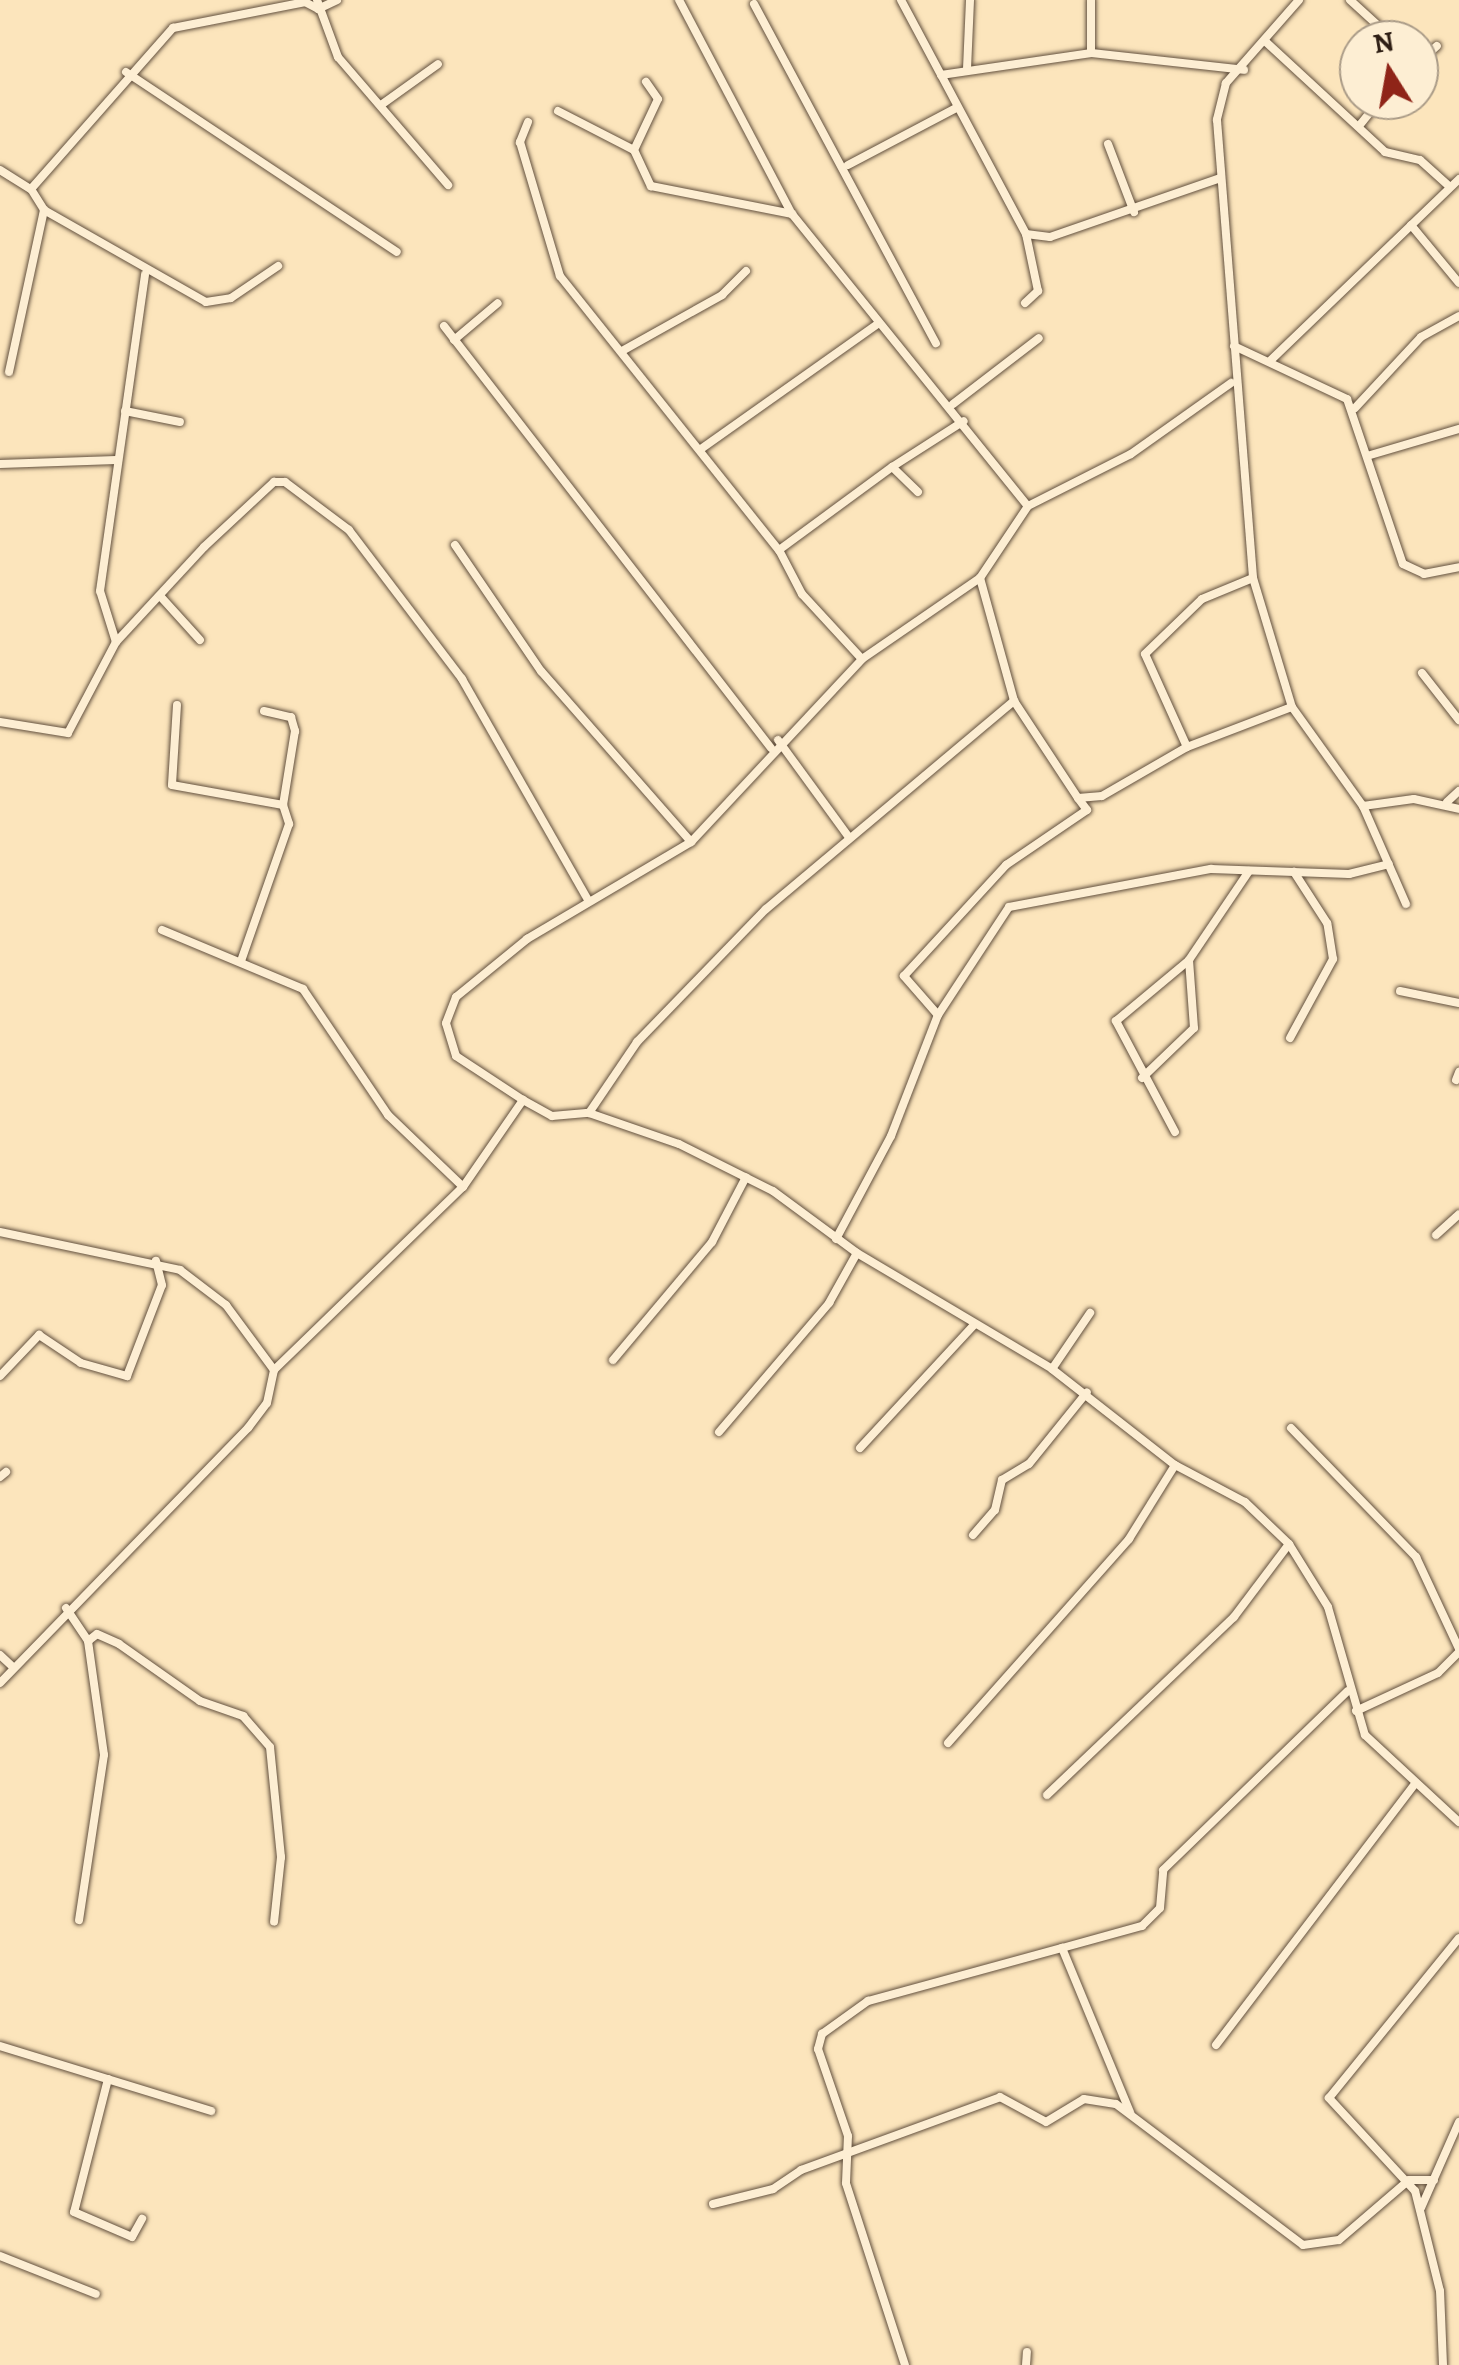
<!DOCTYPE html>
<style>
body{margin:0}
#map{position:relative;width:1459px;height:2365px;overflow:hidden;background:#fce5bc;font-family:Alegreya,serif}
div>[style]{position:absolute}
.roads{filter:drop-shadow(0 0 2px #62503e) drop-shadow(0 0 2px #62503e)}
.street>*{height:8px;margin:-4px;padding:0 4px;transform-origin:4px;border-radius:4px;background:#fdeed3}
span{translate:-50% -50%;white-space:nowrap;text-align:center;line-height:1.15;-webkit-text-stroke:10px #fdeed3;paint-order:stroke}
.north{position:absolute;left:1339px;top:20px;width:100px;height:100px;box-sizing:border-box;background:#fdeed3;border:2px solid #aa9b87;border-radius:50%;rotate:349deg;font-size:28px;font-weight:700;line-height:40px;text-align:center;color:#2e1e14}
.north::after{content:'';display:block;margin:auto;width:35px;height:45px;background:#8f2418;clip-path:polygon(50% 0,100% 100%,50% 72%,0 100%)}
</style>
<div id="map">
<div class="roads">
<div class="street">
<i style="left:317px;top:0;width:61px;rotate:69.8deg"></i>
<i style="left:338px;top:57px;width:169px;rotate:49.3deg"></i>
<i style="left:679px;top:0;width:242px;rotate:62.2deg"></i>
<i style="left:792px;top:214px;width:375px;rotate:51.1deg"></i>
<i style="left:901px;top:0;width:85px;rotate:61.9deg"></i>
<i style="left:1091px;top:0;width:53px;rotate:90deg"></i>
<i style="left:1299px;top:0;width:111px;rotate:131.3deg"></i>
<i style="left:1226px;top:83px;width:38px;rotate:104deg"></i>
<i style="left:1217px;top:120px;width:459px;rotate:85.5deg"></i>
<i style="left:1253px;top:578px;width:135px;rotate:73.2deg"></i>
<i style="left:1292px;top:707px;width:122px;rotate:54.4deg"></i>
<i style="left:1363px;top:806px;width:107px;rotate:66.3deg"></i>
<i style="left:1350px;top:0;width:59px;rotate:42.3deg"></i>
<i style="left:754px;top:4px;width:385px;rotate:61.8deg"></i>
<i style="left:318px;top:9px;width:21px;rotate:-25deg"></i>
<i style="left:1266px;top:42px;width:162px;rotate:42.7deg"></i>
<i style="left:1385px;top:152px;width:36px;rotate:13deg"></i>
<i style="left:1420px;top:160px;width:40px;rotate:42deg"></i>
<i style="left:1419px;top:62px;width:24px;rotate:-42deg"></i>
<i style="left:967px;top:69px;width:69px;rotate:-87.5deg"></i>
<i style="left:126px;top:72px;width:325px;rotate:33.6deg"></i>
<i style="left:381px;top:105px;width:70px;rotate:-35.7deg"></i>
<i style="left:558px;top:111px;width:85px;rotate:27.2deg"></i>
<i style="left:634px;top:150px;width:40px;rotate:65deg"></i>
<i style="left:651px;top:186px;width:144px;rotate:11.2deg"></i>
<i style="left:528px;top:122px;width:22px;rotate:112deg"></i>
<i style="left:520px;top:142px;width:140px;rotate:73.4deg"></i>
<i style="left:560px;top:276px;width:351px;rotate:51.4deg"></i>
<i style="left:779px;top:550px;width:50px;rotate:62.4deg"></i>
<i style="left:802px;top:594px;width:88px;rotate:47.3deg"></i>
<i style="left:1359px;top:126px;width:33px;rotate:-51deg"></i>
<i style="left:1108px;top:144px;width:73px;rotate:69.1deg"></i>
<i style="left:634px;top:150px;width:56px;rotate:-64.8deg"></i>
<i style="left:658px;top:99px;width:21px;rotate:-125deg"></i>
<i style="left:848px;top:165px;width:122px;rotate:-27.8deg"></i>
<i style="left:0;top:170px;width:36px;rotate:32deg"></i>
<i style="left:31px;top:189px;width:25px;rotate:58deg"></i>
<i style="left:44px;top:210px;width:186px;rotate:29.6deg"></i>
<i style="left:206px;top:302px;width:25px;rotate:-9deg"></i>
<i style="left:231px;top:298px;width:57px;rotate:-34.2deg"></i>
<i style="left:31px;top:189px;width:215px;rotate:-48.6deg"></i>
<i style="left:173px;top:28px;width:135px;rotate:-11.1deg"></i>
<i style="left:305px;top:2px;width:15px;rotate:28deg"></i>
<i style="left:1411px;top:225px;width:75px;rotate:50.4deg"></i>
<i style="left:1026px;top:234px;width:24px;rotate:7deg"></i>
<i style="left:1050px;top:237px;width:180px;rotate:-19.1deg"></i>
<i style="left:1025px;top:303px;width:18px;rotate:-43deg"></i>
<i style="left:1038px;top:291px;width:58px;rotate:-101.9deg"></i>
<i style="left:1026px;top:234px;width:180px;rotate:-118.1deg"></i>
<i style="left:941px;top:75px;width:152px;rotate:-8.3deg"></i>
<i style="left:1091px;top:53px;width:154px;rotate:6.3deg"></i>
<i style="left:444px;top:326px;width:534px;rotate:52.23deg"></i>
<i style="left:454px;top:340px;width:57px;rotate:-40.1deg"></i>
<i style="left:1234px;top:346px;width:125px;rotate:25.1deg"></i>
<i style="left:1347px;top:399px;width:174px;rotate:71.3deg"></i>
<i style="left:1403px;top:564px;width:23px;rotate:25deg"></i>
<i style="left:1424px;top:574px;width:36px;rotate:-11deg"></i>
<i style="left:622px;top:351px;width:115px;rotate:-29.2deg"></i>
<i style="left:722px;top:295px;width:34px;rotate:-45deg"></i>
<i style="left:1271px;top:360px;width:261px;rotate:-43.9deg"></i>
<i style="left:9px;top:372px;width:166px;rotate:-77.8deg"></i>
<i style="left:953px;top:404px;width:108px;rotate:-37.5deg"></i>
<i style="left:1355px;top:408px;width:97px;rotate:-47.1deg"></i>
<i style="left:1421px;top:337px;width:43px;rotate:-28.9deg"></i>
<i style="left:125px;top:411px;width:56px;rotate:11.3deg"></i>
<i style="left:701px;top:449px;width:218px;rotate:-35.3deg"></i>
<i style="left:1367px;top:456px;width:96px;rotate:-16.4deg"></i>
<i style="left:0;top:464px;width:116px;rotate:-2deg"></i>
<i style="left:918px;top:492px;width:36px;rotate:-136deg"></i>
<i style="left:892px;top:467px;width:85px;rotate:-32.6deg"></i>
<i style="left:455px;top:545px;width:153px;rotate:55.7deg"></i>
<i style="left:541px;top:671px;width:227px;rotate:48.7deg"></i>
<i style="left:779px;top:550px;width:140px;rotate:-36.3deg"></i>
<i style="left:980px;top:578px;width:128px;rotate:74.5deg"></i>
<i style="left:1014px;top:701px;width:116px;rotate:56.6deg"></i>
<i style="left:1078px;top:798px;width:24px;rotate:-5deg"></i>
<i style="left:1102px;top:796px;width:98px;rotate:-30deg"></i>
<i style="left:1187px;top:747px;width:112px;rotate:-20.9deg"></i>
<i style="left:161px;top:597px;width:58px;rotate:47.8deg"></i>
<i style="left:116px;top:642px;width:53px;rotate:-107.4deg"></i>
<i style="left:100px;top:591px;width:320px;rotate:-81.9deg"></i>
<i style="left:1422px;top:673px;width:60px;rotate:51.8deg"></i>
<i style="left:177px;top:705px;width:80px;rotate:93.6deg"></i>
<i style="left:172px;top:785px;width:113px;rotate:10.2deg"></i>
<i style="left:283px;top:805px;width:20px;rotate:72deg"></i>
<i style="left:289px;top:824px;width:145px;rotate:109.3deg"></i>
<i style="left:264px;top:711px;width:28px;rotate:13deg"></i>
<i style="left:291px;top:717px;width:15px;rotate:74deg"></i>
<i style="left:295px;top:731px;width:75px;rotate:99.2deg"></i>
<i style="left:0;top:722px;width:69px;rotate:9.2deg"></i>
<i style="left:68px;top:733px;width:103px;rotate:-62.2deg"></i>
<i style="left:116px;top:642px;width:129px;rotate:-47.2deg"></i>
<i style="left:204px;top:547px;width:96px;rotate:-42.9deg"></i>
<i style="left:274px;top:482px;width:11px"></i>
<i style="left:285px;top:482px;width:80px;rotate:36.9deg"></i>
<i style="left:349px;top:530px;width:187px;rotate:52.8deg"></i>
<i style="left:462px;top:679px;width:254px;rotate:60.3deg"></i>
<i style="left:778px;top:740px;width:119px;rotate:53.9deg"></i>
<i style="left:1187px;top:747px;width:102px;rotate:-114.3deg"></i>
<i style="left:1145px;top:654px;width:79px;rotate:-44deg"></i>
<i style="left:1202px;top:599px;width:55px;rotate:-22.4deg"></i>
<i style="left:1447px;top:802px;width:16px;rotate:-43deg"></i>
<i style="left:1363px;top:806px;width:51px;rotate:-7.8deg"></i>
<i style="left:1414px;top:799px;width:46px;rotate:12.5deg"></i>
<i style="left:162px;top:930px;width:153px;rotate:22.7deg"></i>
<i style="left:303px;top:989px;width:152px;rotate:56deg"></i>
<i style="left:388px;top:1115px;width:104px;rotate:43.8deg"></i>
<i style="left:1400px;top:991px;width:60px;rotate:11.5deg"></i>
<i style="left:938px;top:1015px;width:52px;rotate:-131.1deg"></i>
<i style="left:904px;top:976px;width:151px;rotate:-47.4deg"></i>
<i style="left:1006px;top:865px;width:98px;rotate:-34.2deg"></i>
<i style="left:1087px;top:810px;width:15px;rotate:-127deg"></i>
<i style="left:1290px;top:1038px;width:90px;rotate:-61.4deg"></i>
<i style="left:1333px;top:959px;width:36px;rotate:-99deg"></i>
<i style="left:1327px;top:923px;width:61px;rotate:-122.9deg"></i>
<i style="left:1142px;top:1078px;width:72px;rotate:-43.9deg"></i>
<i style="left:1194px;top:1028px;width:68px;rotate:-94.2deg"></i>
<i style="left:1189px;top:960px;width:107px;rotate:-56deg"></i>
<i style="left:1456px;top:1080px;width:9px;rotate:-69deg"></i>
<i style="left:523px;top:1100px;width:33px;rotate:29deg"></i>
<i style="left:552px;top:1116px;width:37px;rotate:-5deg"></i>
<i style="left:589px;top:1113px;width:95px;rotate:19deg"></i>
<i style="left:679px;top:1144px;width:105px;rotate:26.6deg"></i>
<i style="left:773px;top:1191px;width:104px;rotate:36.4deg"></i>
<i style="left:857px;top:1253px;width:227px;rotate:30.7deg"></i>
<i style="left:1052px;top:1369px;width:156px;rotate:38deg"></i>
<i style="left:1175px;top:1465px;width:79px;rotate:27.9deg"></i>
<i style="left:1245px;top:1502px;width:61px;rotate:43.7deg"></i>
<i style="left:1289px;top:1544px;width:74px;rotate:58.2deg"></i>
<i style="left:1328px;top:1607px;width:133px;rotate:73.9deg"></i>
<i style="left:1365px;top:1735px;width:128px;rotate:42.8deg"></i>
<i style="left:589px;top:1113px;width:86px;rotate:-55.9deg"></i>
<i style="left:637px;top:1042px;width:185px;rotate:-45.9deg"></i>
<i style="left:766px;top:909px;width:324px;rotate:-40deg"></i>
<i style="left:1175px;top:1132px;width:126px;rotate:-118deg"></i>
<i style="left:1116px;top:1021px;width:94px;rotate:-39.8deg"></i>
<i style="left:0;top:1232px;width:184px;rotate:11.9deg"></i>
<i style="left:180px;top:1270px;width:58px;rotate:37.3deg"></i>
<i style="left:226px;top:1305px;width:81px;rotate:53.6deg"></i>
<i style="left:274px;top:1370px;width:263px;rotate:-44.1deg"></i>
<i style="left:463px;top:1187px;width:106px;rotate:-55.4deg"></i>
<i style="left:523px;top:1100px;width:80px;rotate:-146.7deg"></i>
<i style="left:456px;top:1056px;width:34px;rotate:-107deg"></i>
<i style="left:446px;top:1023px;width:28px;rotate:-69deg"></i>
<i style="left:456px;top:997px;width:92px;rotate:-39.2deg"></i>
<i style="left:527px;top:939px;width:191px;rotate:-30.6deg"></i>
<i style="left:691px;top:842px;width:250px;rotate:-46.9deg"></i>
<i style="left:862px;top:659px;width:143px;rotate:-34.5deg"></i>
<i style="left:980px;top:578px;width:87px;rotate:-56.3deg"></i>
<i style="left:1028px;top:506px;width:115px;rotate:-26.8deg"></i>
<i style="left:1131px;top:454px;width:123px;rotate:-35.4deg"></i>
<i style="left:1436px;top:1235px;width:31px;rotate:-42deg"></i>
<i style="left:836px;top:1239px;width:117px;rotate:-61.9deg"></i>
<i style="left:891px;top:1136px;width:130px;rotate:-68.8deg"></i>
<i style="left:938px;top:1015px;width:129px;rotate:-56.7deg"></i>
<i style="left:1009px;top:907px;width:206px;rotate:-10.7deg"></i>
<i style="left:1211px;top:869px;width:138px;rotate:2.1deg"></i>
<i style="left:1349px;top:874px;width:41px;rotate:-14deg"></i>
<i style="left:613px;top:1360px;width:154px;rotate:-50deg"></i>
<i style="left:712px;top:1242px;width:73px;rotate:-62.4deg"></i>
<i style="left:1052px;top:1369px;width:68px;rotate:-55.8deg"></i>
<i style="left:0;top:1376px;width:57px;rotate:-46.4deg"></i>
<i style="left:39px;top:1335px;width:50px;rotate:33.7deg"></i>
<i style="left:81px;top:1363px;width:48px;rotate:15.8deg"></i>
<i style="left:127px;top:1376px;width:97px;rotate:-69deg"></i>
<i style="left:162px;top:1285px;width:25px;rotate:-104deg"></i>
<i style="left:1291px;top:1428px;width:180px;rotate:45.9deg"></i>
<i style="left:1416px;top:1557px;width:102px;rotate:64.9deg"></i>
<i style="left:719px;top:1432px;width:170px;rotate:-49.5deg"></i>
<i style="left:829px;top:1303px;width:57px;rotate:-60.8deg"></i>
<i style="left:860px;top:1448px;width:168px;rotate:-47.2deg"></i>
<i style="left:0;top:1477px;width:8px;rotate:-40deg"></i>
<i style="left:973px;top:1535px;width:33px;rotate:-49deg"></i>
<i style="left:995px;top:1510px;width:31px;rotate:-77deg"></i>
<i style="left:1002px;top:1480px;width:31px;rotate:-31deg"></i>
<i style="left:1029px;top:1464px;width:92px;rotate:-51.1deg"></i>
<i style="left:66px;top:1608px;width:40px;rotate:56deg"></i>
<i style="left:88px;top:1641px;width:115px;rotate:82deg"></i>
<i style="left:104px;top:1755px;width:167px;rotate:98.6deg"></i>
<i style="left:88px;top:1641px;width:11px;rotate:-38deg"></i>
<i style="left:97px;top:1634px;width:24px;rotate:24deg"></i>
<i style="left:119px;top:1644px;width:99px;rotate:35.1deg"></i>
<i style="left:200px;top:1701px;width:46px;rotate:19.2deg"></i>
<i style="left:243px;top:1716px;width:41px;rotate:48.9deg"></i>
<i style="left:270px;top:1747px;width:111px;rotate:84.3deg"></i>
<i style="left:281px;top:1857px;width:65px;rotate:96.1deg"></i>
<i style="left:0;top:1655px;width:16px;rotate:43deg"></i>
<i style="left:0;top:1683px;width:356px;rotate:-45.8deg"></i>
<i style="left:248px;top:1428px;width:31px;rotate:-53deg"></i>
<i style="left:267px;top:1403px;width:34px;rotate:-78deg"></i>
<i style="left:1356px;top:1711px;width:90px;rotate:-24.9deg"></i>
<i style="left:1438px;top:1673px;width:30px;rotate:-45deg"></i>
<i style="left:948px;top:1743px;width:273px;rotate:-48.4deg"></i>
<i style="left:1129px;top:1539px;width:87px;rotate:-58.1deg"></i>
<i style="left:1047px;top:1795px;width:258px;rotate:-43.6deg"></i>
<i style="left:1234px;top:1617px;width:91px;rotate:-53deg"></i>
<i style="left:1062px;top:1948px;width:83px;rotate:-15.4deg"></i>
<i style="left:1142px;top:1926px;width:25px;rotate:-45deg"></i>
<i style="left:1160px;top:1908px;width:38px;rotate:-85deg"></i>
<i style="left:1163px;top:1870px;width:257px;rotate:-44.1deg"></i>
<i style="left:1216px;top:2045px;width:327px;rotate:-52.7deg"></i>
<i style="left:0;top:2046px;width:221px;rotate:17.1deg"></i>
<i style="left:108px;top:2079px;width:137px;rotate:104.3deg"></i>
<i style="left:74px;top:2212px;width:63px;rotate:23.3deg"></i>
<i style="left:132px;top:2237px;width:21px;rotate:-61deg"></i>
<i style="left:713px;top:2204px;width:62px;rotate:-14deg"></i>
<i style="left:773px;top:2189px;width:34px;rotate:-34deg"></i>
<i style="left:801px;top:2170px;width:212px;rotate:-20.1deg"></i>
<i style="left:1000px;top:2097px;width:52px;rotate:28.5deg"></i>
<i style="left:1046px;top:2122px;width:44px;rotate:-31.2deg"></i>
<i style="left:1084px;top:2099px;width:32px;rotate:9deg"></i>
<i style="left:1116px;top:2104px;width:234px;rotate:37deg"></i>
<i style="left:1303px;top:2245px;width:36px;rotate:-8deg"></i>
<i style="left:1339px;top:2240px;width:92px;rotate:-40.6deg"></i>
<i style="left:1409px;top:2180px;width:25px"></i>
<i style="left:1421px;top:2208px;width:94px;rotate:-66.2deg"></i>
<i style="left:0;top:2256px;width:103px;rotate:21.6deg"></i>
<i style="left:905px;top:2365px;width:191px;rotate:-108deg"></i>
<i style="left:846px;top:2183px;width:47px;rotate:-87.6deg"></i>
<i style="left:848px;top:2136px;width:92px;rotate:-109deg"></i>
<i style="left:818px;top:2049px;width:16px;rotate:-75deg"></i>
<i style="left:822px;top:2034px;width:57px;rotate:-35.7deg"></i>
<i style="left:868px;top:2001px;width:201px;rotate:-15.3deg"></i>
<i style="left:1062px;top:1948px;width:178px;rotate:67.5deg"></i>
<i style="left:1026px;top:2365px;width:13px;rotate:-86deg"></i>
<i style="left:1443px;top:2365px;width:74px;rotate:-92.3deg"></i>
<i style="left:1440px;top:2291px;width:103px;rotate:-104deg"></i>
<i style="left:1415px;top:2191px;width:127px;rotate:-132.8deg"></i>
<i style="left:1329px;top:2098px;width:206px;rotate:-50.9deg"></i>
</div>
</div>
<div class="north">N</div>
</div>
